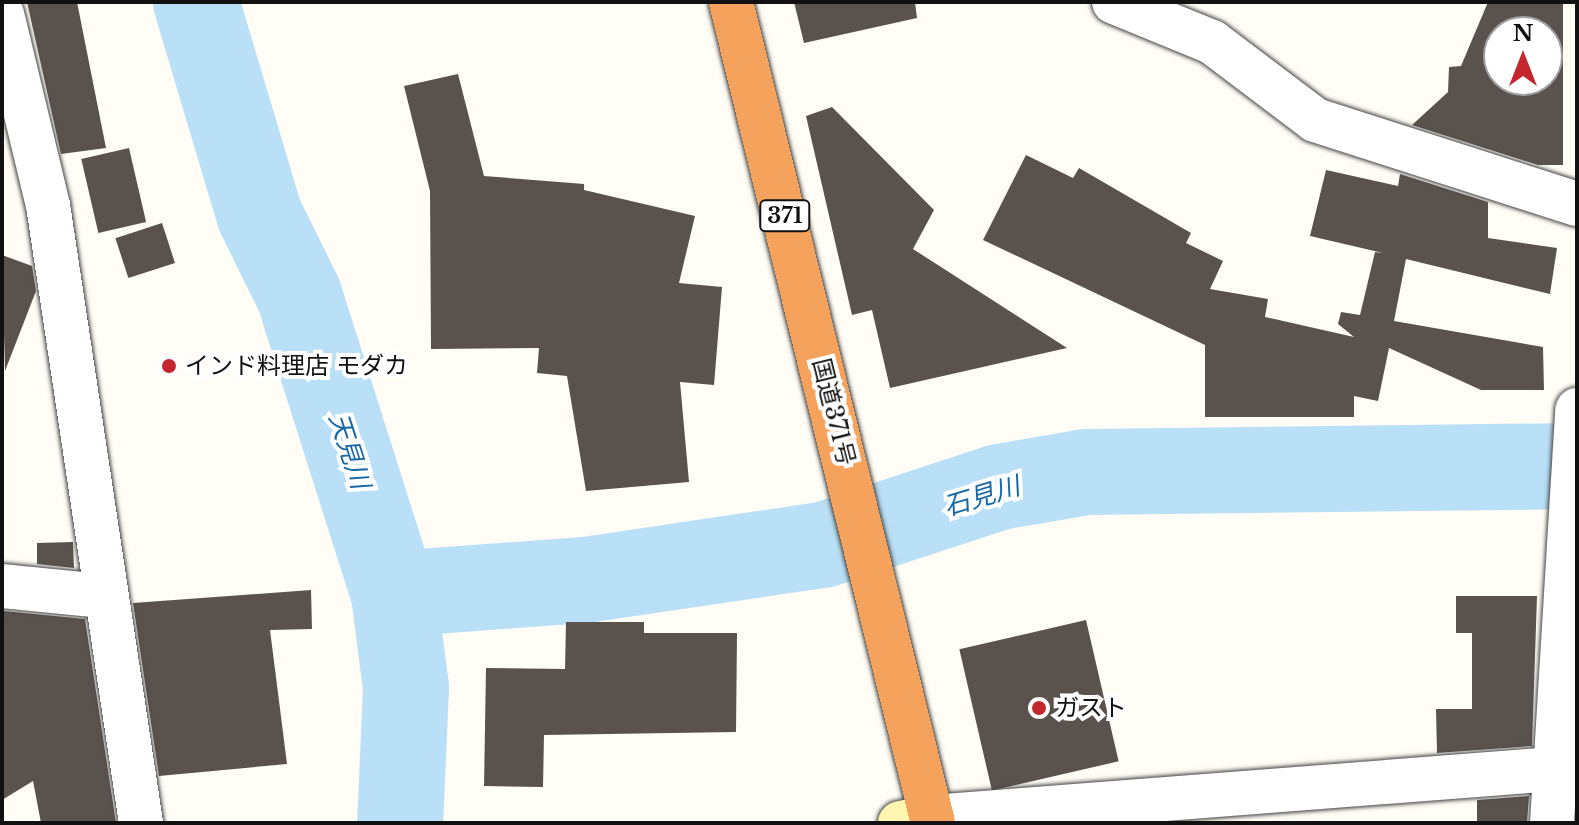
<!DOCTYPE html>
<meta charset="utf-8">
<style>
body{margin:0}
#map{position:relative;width:1579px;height:825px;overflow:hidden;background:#fffdf5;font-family:"Libre Baskerville","Noto Sans JP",serif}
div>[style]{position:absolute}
.river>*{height:86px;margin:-43px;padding:0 43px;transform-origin:43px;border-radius:43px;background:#b9e0f7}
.building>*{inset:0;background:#5a524d;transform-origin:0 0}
.roads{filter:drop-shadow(0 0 2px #444) drop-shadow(0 0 2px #444)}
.street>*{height:44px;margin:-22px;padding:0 22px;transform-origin:22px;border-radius:22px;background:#fff}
.secondary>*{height:44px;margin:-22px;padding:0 22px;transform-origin:22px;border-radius:22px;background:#fff6b0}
.highway>*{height:44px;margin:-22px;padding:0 22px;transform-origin:22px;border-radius:22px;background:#f5a25d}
.dots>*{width:22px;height:22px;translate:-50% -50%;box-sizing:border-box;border:4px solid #fff;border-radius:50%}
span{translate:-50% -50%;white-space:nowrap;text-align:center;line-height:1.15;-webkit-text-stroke:8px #fff;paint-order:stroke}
.shield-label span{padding:2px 6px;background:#fff;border:2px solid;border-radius:6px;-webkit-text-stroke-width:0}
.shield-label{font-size:22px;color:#111;font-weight:700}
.poi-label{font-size:24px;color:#111}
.left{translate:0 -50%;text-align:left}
.street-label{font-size:24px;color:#111}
.water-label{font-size:26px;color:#1768a6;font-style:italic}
.frame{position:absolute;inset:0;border:4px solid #111;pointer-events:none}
.north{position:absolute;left:1483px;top:16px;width:80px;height:80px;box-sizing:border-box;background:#fff;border:2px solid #a0a0a0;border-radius:50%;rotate:0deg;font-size:22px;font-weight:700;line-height:32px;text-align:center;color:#111}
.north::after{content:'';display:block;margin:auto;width:28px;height:36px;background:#c4262e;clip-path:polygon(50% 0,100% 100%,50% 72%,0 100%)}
</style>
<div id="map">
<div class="river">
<i style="left:196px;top:2px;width:221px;rotate:73.4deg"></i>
<i style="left:259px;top:214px;width:90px;rotate:63.7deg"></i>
<i style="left:299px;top:295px;width:314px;rotate:72.4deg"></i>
<i style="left:394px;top:594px;width:95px;rotate:82.7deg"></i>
<i style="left:406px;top:688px;width:135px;rotate:92.5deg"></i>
<i style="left:394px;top:594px;width:192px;rotate:-4.2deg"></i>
<i style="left:585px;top:580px;width:241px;rotate:-8.4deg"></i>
<i style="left:823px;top:545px;width:185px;rotate:-18.2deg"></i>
<i style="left:999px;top:487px;width:88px;rotate:-9.8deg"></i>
<i style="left:1086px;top:472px;width:491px;rotate:-0.7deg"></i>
</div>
<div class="building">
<i style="clip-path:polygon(27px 2px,77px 2px,106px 148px,61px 154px)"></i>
<i style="clip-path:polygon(794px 2px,915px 2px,917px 18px,804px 43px)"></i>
<i style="clip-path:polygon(evenodd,1488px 2px,1563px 2px,1563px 165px,1538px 165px,1412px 125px,1448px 92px,1449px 67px,1461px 66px,1488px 2px,1499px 32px,1547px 32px,1547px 80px,1499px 80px,1499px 32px)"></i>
<i style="clip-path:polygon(458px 74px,484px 176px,584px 184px,584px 190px,695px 216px,679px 283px,722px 287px,714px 385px,680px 382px,689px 482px,586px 491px,567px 376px,537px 373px,539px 348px,431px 349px,430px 191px,404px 86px)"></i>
<i style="clip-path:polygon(832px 107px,934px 210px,913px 249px,1067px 348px,890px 388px,872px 310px,852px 315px,806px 116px)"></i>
<i style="left:129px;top:148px;width:76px;height:49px;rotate:77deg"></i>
<i style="clip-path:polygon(1026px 155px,1073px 178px,1079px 168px,1191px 233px,1186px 243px,1223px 261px,1210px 289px,1268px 299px,1265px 317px,1354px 337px,1338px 324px,1341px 312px,1360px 315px,1375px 252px,1383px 253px,1310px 236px,1326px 170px,1398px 186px,1400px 174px,1488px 202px,1488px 238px,1557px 248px,1550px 294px,1406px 259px,1394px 321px,1543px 347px,1544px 390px,1481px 390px,1389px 348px,1378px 401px,1354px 396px,1354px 417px,1205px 417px,1205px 345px,983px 240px)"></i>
<i style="left:162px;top:223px;width:42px;height:49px;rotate:72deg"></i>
<i style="clip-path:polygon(2px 255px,32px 266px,36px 291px,5px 371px)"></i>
<i style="clip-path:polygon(73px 542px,74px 568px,37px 564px,37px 543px)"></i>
<i style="clip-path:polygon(311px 590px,312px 629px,270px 630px,287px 764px,159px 776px,133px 603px)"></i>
<i style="clip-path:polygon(1456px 596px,1537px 596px,1532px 746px,1437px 753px,1436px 709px,1472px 709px,1472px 633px,1456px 633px)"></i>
<i style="clip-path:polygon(4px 611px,85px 619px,116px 823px,41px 823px,33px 781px,2px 800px)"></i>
<i style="left:1086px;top:620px;width:145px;height:130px;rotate:77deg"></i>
<i style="clip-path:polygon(566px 622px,644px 622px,644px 633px,737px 633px,736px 732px,544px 735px,543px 787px,484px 786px,486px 668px,565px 669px)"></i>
<i style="clip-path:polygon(1529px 796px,1527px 823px,1477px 823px,1477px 800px)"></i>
</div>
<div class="roads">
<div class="street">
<i style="left:1114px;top:2px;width:106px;rotate:22.2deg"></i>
<i style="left:1212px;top:42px;width:129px;rotate:37.1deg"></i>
<i style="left:1315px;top:120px;width:275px;rotate:17.8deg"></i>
<i style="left:2px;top:14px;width:196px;rotate:76.5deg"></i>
<i style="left:48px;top:205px;width:625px;rotate:81.44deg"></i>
<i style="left:2px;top:586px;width:100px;rotate:5.7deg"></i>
<i style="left:932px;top:817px;width:624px;rotate:-4.41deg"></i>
<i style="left:1552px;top:823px;width:414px;rotate:-86.5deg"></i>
</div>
<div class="secondary">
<i style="left:900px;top:823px;width:33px;rotate:-11deg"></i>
</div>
<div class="highway">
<i style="left:731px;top:2px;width:845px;rotate:76.18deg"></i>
</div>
</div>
<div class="dots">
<i style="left:169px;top:366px;background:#c4262e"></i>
<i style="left:1039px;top:708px;background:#c4262e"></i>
</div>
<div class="shield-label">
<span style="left:785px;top:216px">371</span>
</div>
<div class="poi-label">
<span class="left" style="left:185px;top:366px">インド料理店 モダカ</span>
<span class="left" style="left:1055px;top:708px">ガスト</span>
</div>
<div class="street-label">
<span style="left:834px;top:412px;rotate:76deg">国道371号</span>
</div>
<div class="water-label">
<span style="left:349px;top:451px;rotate:72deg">天見川</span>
<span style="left:982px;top:497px;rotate:-17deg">石見川</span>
</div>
<div class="frame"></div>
<div class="north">N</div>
</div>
